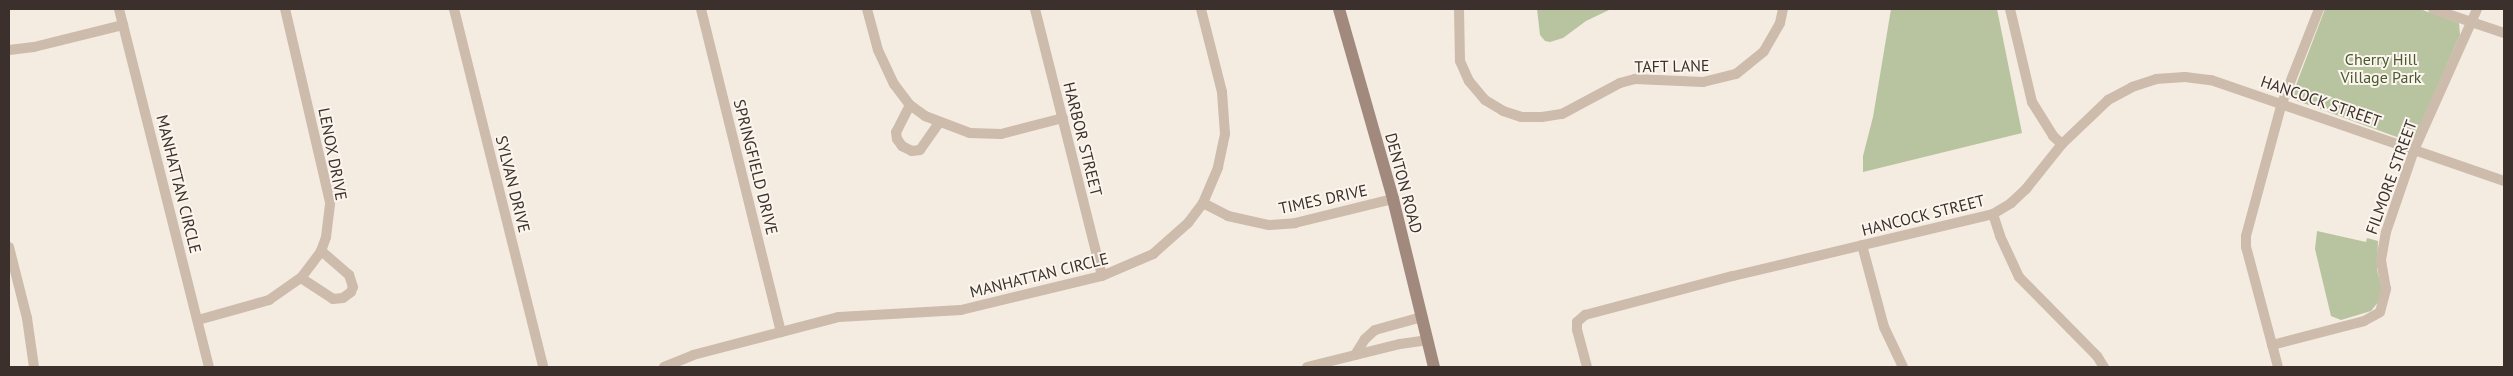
<!DOCTYPE html>
<style>
body{margin:0}
#map{position:relative;width:2513px;height:376px;overflow:hidden;background:#f4ebe1;font-family:"PT Sans",sans-serif}
div>[style]{position:absolute}
.green>*{inset:0;background:#b8c4a0}
.street>*{height:10px;margin:-5px;padding:0 5px;transform-origin:5px;border-radius:5px;background:#cdbbac}
.secondary>*{height:12px;margin:-6px;padding:0 6px;transform-origin:6px;border-radius:6px;background:#a18a7d}
span{translate:-50% -50%;white-space:nowrap;text-align:center;line-height:1.15;-webkit-text-stroke:4px #fbf5ee;paint-order:stroke}
.park-label{font-size:16px;color:#4a5a2e}
.street-label{font-size:16px;color:#3b302b}
.frame{position:absolute;inset:0;border:10px solid #3b302b;pointer-events:none}
</style>
<div id="map">
<div class="green">
<i style="clip-path:polygon(1537px 9px,1611px 9px,1586px 21px,1563px 38px,1550px 42px,1545px 41px,1540px 35px)"></i>
<i style="clip-path:polygon(1891px 9px,1997px 9px,2022px 133px,1863px 172px,1863px 156px,1873px 117px)"></i>
<i style="clip-path:polygon(2325px 9px,2420px 9px,2459px 23px,2460px 35px,2416px 135px,2412px 139px,2405px 140px,2295px 100px,2293px 93px)"></i>
<i style="clip-path:polygon(2317px 231px,2366px 242px,2367px 238px,2378px 241px,2377px 270px,2382px 289px,2379px 301px,2371px 311px,2341px 320px,2331px 316px,2315px 249px)"></i>
</div>
<div class="street">
<i style="left:119px;top:9px;width:369px;rotate:75.9deg"></i>
<i style="left:454px;top:9px;width:369px;rotate:76deg"></i>
<i style="left:701px;top:9px;width:333px;rotate:76.1deg"></i>
<i style="left:867px;top:9px;width:42px;rotate:75deg"></i>
<i style="left:878px;top:50px;width:38px;rotate:65deg"></i>
<i style="left:894px;top:84px;width:26px;rotate:53deg"></i>
<i style="left:910px;top:105px;width:19px;rotate:36deg"></i>
<i style="left:925px;top:116px;width:48px;rotate:20.7deg"></i>
<i style="left:970px;top:133px;width:31px;rotate:2deg"></i>
<i style="left:1001px;top:134px;width:64px;rotate:-14.5deg"></i>
<i style="left:1035px;top:9px;width:275px;rotate:75.9deg"></i>
<i style="left:1459px;top:9px;width:52px;rotate:88.9deg"></i>
<i style="left:1460px;top:61px;width:22px;rotate:66deg"></i>
<i style="left:1469px;top:81px;width:25px;rotate:50deg"></i>
<i style="left:1485px;top:100px;width:21px;rotate:31deg"></i>
<i style="left:1503px;top:111px;width:19px;rotate:18deg"></i>
<i style="left:1521px;top:117px;width:21px"></i>
<i style="left:1542px;top:117px;width:20px;rotate:-9deg"></i>
<i style="left:1562px;top:114px;width:66px;rotate:-28.1deg"></i>
<i style="left:1620px;top:83px;width:16px;rotate:-15deg"></i>
<i style="left:1635px;top:79px;width:68px;rotate:2.5deg"></i>
<i style="left:1703px;top:82px;width:34px;rotate:-14deg"></i>
<i style="left:1736px;top:74px;width:36px;rotate:-39deg"></i>
<i style="left:1764px;top:51px;width:32px;rotate:-60deg"></i>
<i style="left:1780px;top:23px;width:14px;rotate:-78deg"></i>
<i style="left:2010px;top:9px;width:96px;rotate:76.7deg"></i>
<i style="left:2032px;top:102px;width:40px;rotate:58deg"></i>
<i style="left:2053px;top:136px;width:12px;rotate:42deg"></i>
<i style="left:2433px;top:9px;width:75px;rotate:18.7deg"></i>
<i style="left:9px;top:50px;width:25px;rotate:-7deg"></i>
<i style="left:34px;top:47px;width:92px;rotate:-13.9deg"></i>
<i style="left:910px;top:105px;width:30px;rotate:117deg"></i>
<i style="left:896px;top:132px;width:7px;rotate:82deg"></i>
<i style="left:897px;top:139px;width:9px;rotate:54deg"></i>
<i style="left:902px;top:146px;width:11px;rotate:27deg"></i>
<i style="left:912px;top:151px;width:8px;rotate:-7deg"></i>
<i style="left:920px;top:150px;width:33px;rotate:-55deg"></i>
<i style="left:1203px;top:203px;width:28px;rotate:27deg"></i>
<i style="left:1228px;top:216px;width:42px;rotate:12.4deg"></i>
<i style="left:1269px;top:225px;width:26px;rotate:-4deg"></i>
<i style="left:1295px;top:223px;width:101px;rotate:-13.8deg"></i>
<i style="left:1993px;top:214px;width:23px;rotate:72deg"></i>
<i style="left:2000px;top:236px;width:45px;rotate:65.1deg"></i>
<i style="left:2019px;top:277px;width:111px;rotate:45.4deg"></i>
<i style="left:2097px;top:356px;width:13px;rotate:58deg"></i>
<i style="left:1862px;top:245px;width:85px;rotate:75deg"></i>
<i style="left:1884px;top:327px;width:44px;rotate:64.6deg"></i>
<i style="left:9px;top:247px;width:73px;rotate:75.8deg"></i>
<i style="left:27px;top:318px;width:49px;rotate:81.9deg"></i>
<i style="left:301px;top:278px;width:38px;rotate:33deg"></i>
<i style="left:333px;top:299px;width:10px;rotate:-6deg"></i>
<i style="left:343px;top:298px;width:10px;rotate:-37deg"></i>
<i style="left:351px;top:292px;width:5px;rotate:-68deg"></i>
<i style="left:353px;top:287px;width:13px;rotate:-108deg"></i>
<i style="left:349px;top:275px;width:37px;rotate:-139deg"></i>
<i style="left:198px;top:320px;width:74px;rotate:-15.7deg"></i>
<i style="left:269px;top:300px;width:39px;rotate:-35deg"></i>
<i style="left:301px;top:278px;width:34px;rotate:-53deg"></i>
<i style="left:321px;top:251px;width:15px;rotate:-70deg"></i>
<i style="left:326px;top:237px;width:35px;rotate:-83deg"></i>
<i style="left:330px;top:202px;width:198px;rotate:-103.1deg"></i>
<i style="left:2272px;top:345px;width:95px;rotate:-14.6deg"></i>
<i style="left:2364px;top:321px;width:18px;rotate:-29deg"></i>
<i style="left:2380px;top:312px;width:24px;rotate:-75deg"></i>
<i style="left:2386px;top:289px;width:29px;rotate:-100deg"></i>
<i style="left:2381px;top:260px;width:28px;rotate:-80deg"></i>
<i style="left:2386px;top:232px;width:87px;rotate:-71.1deg"></i>
<i style="left:2414px;top:150px;width:154px;rotate:-65.9deg"></i>
<i style="left:1355px;top:355px;width:19px;rotate:-58deg"></i>
<i style="left:1365px;top:339px;width:13px;rotate:-42deg"></i>
<i style="left:1375px;top:330px;width:49px;rotate:-15.5deg"></i>
<i style="left:664px;top:367px;width:31px;rotate:-22deg"></i>
<i style="left:693px;top:355px;width:151px;rotate:-14.6deg"></i>
<i style="left:839px;top:317px;width:122px;rotate:-3.3deg"></i>
<i style="left:961px;top:310px;width:145px;rotate:-13.6deg"></i>
<i style="left:1102px;top:276px;width:56px;rotate:-23.3deg"></i>
<i style="left:1153px;top:254px;width:47px;rotate:-41.5deg"></i>
<i style="left:1188px;top:223px;width:25px;rotate:-53deg"></i>
<i style="left:1203px;top:203px;width:39px;rotate:-67deg"></i>
<i style="left:1218px;top:167px;width:34px;rotate:-78deg"></i>
<i style="left:1225px;top:134px;width:42px;rotate:-94.1deg"></i>
<i style="left:1222px;top:92px;width:86px;rotate:-104.2deg"></i>
<i style="left:1307px;top:367px;width:96px;rotate:-13.9deg"></i>
<i style="left:1400px;top:344px;width:27px;rotate:-8deg"></i>
<i style="left:1587px;top:367px;width:38px;rotate:-105deg"></i>
<i style="left:1577px;top:330px;width:8px;rotate:-90deg"></i>
<i style="left:1577px;top:322px;width:11px;rotate:-41deg"></i>
<i style="left:1585px;top:315px;width:153px;rotate:-14.8deg"></i>
<i style="left:1733px;top:276px;width:267px;rotate:-13.4deg"></i>
<i style="left:1993px;top:214px;width:21px;rotate:-31deg"></i>
<i style="left:2011px;top:203px;width:21px;rotate:-43deg"></i>
<i style="left:2026px;top:189px;width:58px;rotate:-51.3deg"></i>
<i style="left:2062px;top:144px;width:64px;rotate:-43.7deg"></i>
<i style="left:2108px;top:100px;width:27px;rotate:-28deg"></i>
<i style="left:2132px;top:87px;width:25px;rotate:-18deg"></i>
<i style="left:2156px;top:79px;width:29px;rotate:-4deg"></i>
<i style="left:2185px;top:77px;width:26px;rotate:7deg"></i>
<i style="left:2211px;top:80px;width:310px;rotate:19deg"></i>
<i style="left:2278px;top:367px;width:124px;rotate:-104.9deg"></i>
<i style="left:2246px;top:247px;width:11px;rotate:-90deg"></i>
<i style="left:2246px;top:236px;width:138px;rotate:-74.9deg"></i>
<i style="left:2282px;top:103px;width:101px;rotate:-68.5deg"></i>
</div>
<div class="secondary">
<i style="left:1339px;top:9px;width:198px;rotate:74.1deg"></i>
<i style="left:1393px;top:199px;width:173px;rotate:76.3deg"></i>
</div>
<div class="park-label">
<span style="left:2381px;top:68px">Cherry Hill<br>Village Park</span>
</div>
<div class="street-label">
<span style="left:1672px;top:66px;rotate:-1deg">TAFT LANE</span>
<span style="left:2321px;top:101px;rotate:19deg">HANCOCK STREET</span>
<span style="left:1083px;top:139px;rotate:76deg">HARBOR STREET</span>
<span style="left:333px;top:154px;rotate:79deg">LENOX DRIVE</span>
<span style="left:756px;top:167px;rotate:76deg">SPRINGFIELD DRIVE</span>
<span style="left:2391px;top:177px;rotate:-70deg">FILMORE STREET</span>
<span style="left:1404px;top:183px;rotate:75deg">DENTON ROAD</span>
<span style="left:179px;top:184px;rotate:76deg">MANHATTAN CIRCLE</span>
<span style="left:513px;top:184px;rotate:76deg">SYLVAN DRIVE</span>
<span style="left:1323px;top:199px;rotate:-12deg">TIMES DRIVE</span>
<span style="left:1923px;top:215px;rotate:-14deg">HANCOCK STREET</span>
<span style="left:1039px;top:275px;rotate:-14deg">MANHATTAN CIRCLE</span>
</div>
<div class="frame"></div>
</div>
